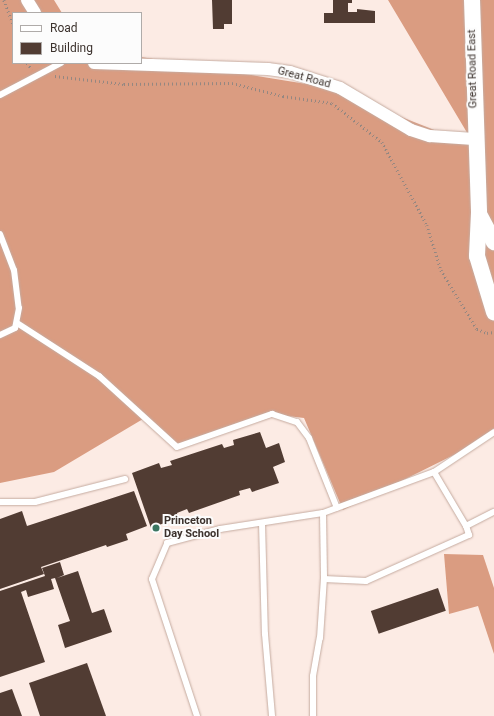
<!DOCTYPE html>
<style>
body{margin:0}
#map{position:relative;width:494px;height:716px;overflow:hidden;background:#fcebe4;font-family:Roboto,sans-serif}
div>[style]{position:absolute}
.forest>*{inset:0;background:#da9c81}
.building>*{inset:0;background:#513c33;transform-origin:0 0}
.path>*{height:2.5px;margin-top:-1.25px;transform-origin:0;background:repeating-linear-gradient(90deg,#948781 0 1px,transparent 0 4px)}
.roads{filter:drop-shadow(0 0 1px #c5aba0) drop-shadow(0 0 1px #c5aba0)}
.service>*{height:6px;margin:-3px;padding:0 3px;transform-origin:3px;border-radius:3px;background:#fff}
.minor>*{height:12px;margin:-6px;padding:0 6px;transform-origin:6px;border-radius:6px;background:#fff}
.tertiary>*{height:16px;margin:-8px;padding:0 8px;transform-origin:8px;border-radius:8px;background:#fff}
.dots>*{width:11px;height:11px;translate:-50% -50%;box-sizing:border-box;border:2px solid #fcfcfc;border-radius:50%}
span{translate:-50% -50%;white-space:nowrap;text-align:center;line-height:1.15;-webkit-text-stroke:4px #fcfcfc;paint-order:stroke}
.street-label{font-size:11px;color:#3c322d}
.poi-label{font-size:11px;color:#3c322d;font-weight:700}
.left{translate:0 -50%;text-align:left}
.legend{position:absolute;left:12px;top:12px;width:130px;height:52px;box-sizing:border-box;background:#fcfcfc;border:1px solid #afaba9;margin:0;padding:5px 7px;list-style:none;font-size:12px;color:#3c322d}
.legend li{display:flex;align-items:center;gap:8px;height:20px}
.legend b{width:20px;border:1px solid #afaba9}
</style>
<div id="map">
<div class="forest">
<i style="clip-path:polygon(0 0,54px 0,62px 13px,13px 13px,13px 63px,141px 63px,141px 57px,325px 87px,475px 146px,388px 0,494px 0,494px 435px,343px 510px,304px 418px,279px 415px,175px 448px,143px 419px,54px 472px,0 483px)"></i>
<i style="clip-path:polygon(444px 554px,483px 555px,494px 588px,494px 654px,478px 606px,449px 614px)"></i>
</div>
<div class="building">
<i style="clip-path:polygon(212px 0,232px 0,232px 24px,224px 24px,224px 29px,213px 29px)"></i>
<i style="clip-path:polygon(333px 0,352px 0,352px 3px,348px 3px,348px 12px,357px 12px,357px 9px,375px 11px,375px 23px,324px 23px,324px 13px,333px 13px)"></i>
<i style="clip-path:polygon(260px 432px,266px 448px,279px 443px,285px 462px,273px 467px,279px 483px,252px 492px,250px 488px,239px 491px,240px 495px,189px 513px,187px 509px,177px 513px,178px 518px,151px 528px,132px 473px,159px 463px,161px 468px,172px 465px,170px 461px,222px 444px,224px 448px,234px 445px,233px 440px)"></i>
<i style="clip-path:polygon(134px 491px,147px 526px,126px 534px,128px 540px,107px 547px,106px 545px,41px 567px,44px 574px,0 589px,0 519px,22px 511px,27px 526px)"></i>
<i style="clip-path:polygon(60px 562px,64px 575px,57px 578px,78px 571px,92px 613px,104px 609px,112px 632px,65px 648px,58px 625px,70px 621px,55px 578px,51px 579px,54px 589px,28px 597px,26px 590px,21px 592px,45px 662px,0 677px,0 591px,45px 576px,42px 568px)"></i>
<i style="left:438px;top:588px;width:24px;height:71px;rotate:71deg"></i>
<i style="clip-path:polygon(87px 663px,106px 716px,40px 716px,29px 683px)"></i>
<i style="clip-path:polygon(12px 689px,22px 716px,0 716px,0 693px)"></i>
</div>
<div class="path">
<i style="left:4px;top:0;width:25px;rotate:69deg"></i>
<i style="left:27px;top:63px;width:8px;rotate:50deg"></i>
<i style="left:55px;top:76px;width:69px;rotate:6.6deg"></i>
<i style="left:124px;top:84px;width:108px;rotate:-0.5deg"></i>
<i style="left:232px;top:83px;width:53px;rotate:14.3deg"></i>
<i style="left:283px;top:96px;width:49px;rotate:8.1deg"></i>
<i style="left:332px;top:103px;width:63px;rotate:38deg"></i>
<i style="left:382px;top:142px;width:94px;rotate:61.5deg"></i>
<i style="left:427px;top:225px;width:47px;rotate:72.7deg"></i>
<i style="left:441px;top:270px;width:69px;rotate:58.6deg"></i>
<i style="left:477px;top:329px;width:11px;rotate:22deg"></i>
<i style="left:487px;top:333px;width:7px;rotate:-8deg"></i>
</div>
<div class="roads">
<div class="service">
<i style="left:0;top:95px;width:69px;rotate:-27.7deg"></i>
<i style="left:0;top:234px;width:39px;rotate:69deg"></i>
<i style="left:14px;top:270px;width:38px;rotate:83deg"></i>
<i style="left:19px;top:308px;width:20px;rotate:101deg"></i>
<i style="left:15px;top:328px;width:17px;rotate:155deg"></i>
<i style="left:17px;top:323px;width:98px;rotate:32.9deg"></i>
<i style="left:99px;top:376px;width:105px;rotate:42.3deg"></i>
<i style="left:177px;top:447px;width:101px;rotate:-19.2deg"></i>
<i style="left:272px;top:414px;width:26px;rotate:18deg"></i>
<i style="left:297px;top:422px;width:20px;rotate:53deg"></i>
<i style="left:309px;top:438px;width:75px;rotate:68.2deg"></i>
<i style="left:434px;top:472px;width:63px;rotate:59.3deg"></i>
<i style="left:466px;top:526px;width:31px;rotate:-27deg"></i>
<i style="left:0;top:502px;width:35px"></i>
<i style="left:35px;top:502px;width:93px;rotate:-14.3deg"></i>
<i style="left:262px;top:523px;width:111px;rotate:88.5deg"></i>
<i style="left:265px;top:634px;width:82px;rotate:85.1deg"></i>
<i style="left:324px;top:579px;width:42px;rotate:2.7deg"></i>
<i style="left:366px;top:581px;width:113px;rotate:-24.1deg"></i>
<i style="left:469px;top:535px;width:9px;rotate:-108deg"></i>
<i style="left:197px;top:716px;width:144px;rotate:-108.2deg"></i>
<i style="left:152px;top:579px;width:39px;rotate:-67deg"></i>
<i style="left:167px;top:543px;width:55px;rotate:-14.8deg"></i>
<i style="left:220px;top:529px;width:104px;rotate:-8.8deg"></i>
<i style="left:323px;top:513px;width:118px;rotate:-20.3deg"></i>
<i style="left:434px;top:472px;width:72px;rotate:-33.7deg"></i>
<i style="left:313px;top:716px;width:40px;rotate:-90deg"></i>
<i style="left:313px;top:676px;width:39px;rotate:-80deg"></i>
<i style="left:320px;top:638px;width:61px;rotate:-86.2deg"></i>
<i style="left:324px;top:577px;width:64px;rotate:-90.9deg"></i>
</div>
<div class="minor">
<i style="left:27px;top:0;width:15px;rotate:58deg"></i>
<i style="left:94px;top:63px;width:174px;rotate:2deg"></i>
<i style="left:268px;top:69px;width:22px;rotate:8deg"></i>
<i style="left:290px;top:72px;width:52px;rotate:17.7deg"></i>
<i style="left:340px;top:88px;width:82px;rotate:30.6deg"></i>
<i style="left:411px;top:130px;width:20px;rotate:18deg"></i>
<i style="left:430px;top:136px;width:44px;rotate:3.9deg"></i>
</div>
<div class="tertiary">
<i style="left:472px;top:0;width:213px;rotate:88.1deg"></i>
<i style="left:479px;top:213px;width:43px;rotate:92.7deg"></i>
<i style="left:477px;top:256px;width:59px;rotate:73.1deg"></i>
<i style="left:479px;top:214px;width:32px;rotate:62deg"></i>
</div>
</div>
<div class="dots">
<i style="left:156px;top:528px;background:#3b7661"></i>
</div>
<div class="street-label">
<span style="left:473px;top:69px;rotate:-91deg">Great Road East</span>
<span style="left:304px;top:78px;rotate:15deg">Great Road</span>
</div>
<div class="poi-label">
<span class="left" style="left:164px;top:528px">Princeton<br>Day School</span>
</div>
<ul class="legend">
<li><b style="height:5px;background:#fff"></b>Road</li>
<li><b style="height:11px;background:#513c33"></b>Building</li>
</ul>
</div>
